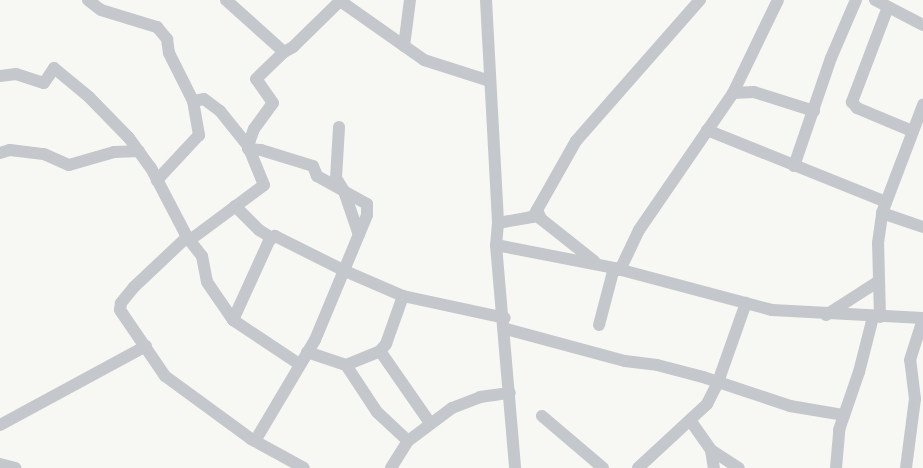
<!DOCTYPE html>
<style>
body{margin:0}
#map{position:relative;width:923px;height:468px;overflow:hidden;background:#f7f7f3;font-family:"Golos Text",sans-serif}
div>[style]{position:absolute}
.minor>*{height:12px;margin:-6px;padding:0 6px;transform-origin:6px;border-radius:6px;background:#c4c7cb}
span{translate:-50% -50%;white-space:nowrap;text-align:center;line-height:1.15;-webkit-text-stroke:5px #fff;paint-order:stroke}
</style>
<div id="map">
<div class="minor">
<i style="left:88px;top:0;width:16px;rotate:38deg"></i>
<i style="left:101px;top:10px;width:59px;rotate:16.9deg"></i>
<i style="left:157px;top:27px;width:16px;rotate:50deg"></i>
<i style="left:167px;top:39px;width:14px;rotate:82deg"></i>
<i style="left:169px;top:53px;width:54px;rotate:63.4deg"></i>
<i style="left:193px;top:101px;width:35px;rotate:80deg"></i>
<i style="left:199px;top:135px;width:62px;rotate:133deg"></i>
<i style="left:226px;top:0;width:78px;rotate:41.9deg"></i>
<i style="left:284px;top:52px;width:10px;rotate:-29deg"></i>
<i style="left:293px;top:47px;width:66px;rotate:-44.4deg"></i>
<i style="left:339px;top:0;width:104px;rotate:35.2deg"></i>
<i style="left:424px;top:60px;width:69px;rotate:17.7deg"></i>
<i style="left:486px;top:0;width:223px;rotate:86.9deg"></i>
<i style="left:498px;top:223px;width:22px;rotate:95deg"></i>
<i style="left:496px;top:245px;width:224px;rotate:85.1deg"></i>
<i style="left:875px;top:0;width:54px;rotate:27.5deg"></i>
<i style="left:888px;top:7px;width:102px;rotate:110.8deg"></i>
<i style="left:852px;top:102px;width:8px;rotate:50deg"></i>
<i style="left:857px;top:108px;width:60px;rotate:22.7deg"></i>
<i style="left:404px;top:46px;width:46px;rotate:-82.6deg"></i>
<i style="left:0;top:76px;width:16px;rotate:-7deg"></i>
<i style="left:16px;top:74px;width:29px;rotate:18deg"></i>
<i style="left:44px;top:83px;width:18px;rotate:-56deg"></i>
<i style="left:54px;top:68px;width:45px;rotate:39.6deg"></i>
<i style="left:89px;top:97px;width:57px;rotate:45.7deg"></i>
<i style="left:129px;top:138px;width:37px;rotate:54deg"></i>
<i style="left:151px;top:168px;width:78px;rotate:62.4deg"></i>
<i style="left:187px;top:237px;width:24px;rotate:52deg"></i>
<i style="left:202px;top:256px;width:26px;rotate:79deg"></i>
<i style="left:207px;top:282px;width:46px;rotate:55.6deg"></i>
<i style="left:233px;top:320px;width:79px;rotate:33.7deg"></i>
<i style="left:733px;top:93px;width:103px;rotate:-64.2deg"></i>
<i style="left:193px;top:101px;width:11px;rotate:-10deg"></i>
<i style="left:204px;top:99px;width:20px;rotate:37deg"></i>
<i style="left:220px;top:111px;width:45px;rotate:51.3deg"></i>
<i style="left:248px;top:146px;width:18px;rotate:-71deg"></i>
<i style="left:254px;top:129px;width:32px;rotate:-54deg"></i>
<i style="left:273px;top:103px;width:29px;rotate:-125deg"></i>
<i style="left:256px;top:79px;width:39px;rotate:-44deg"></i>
<i style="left:707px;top:130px;width:193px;rotate:21.9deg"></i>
<i style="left:248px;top:149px;width:13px;rotate:4deg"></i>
<i style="left:261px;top:150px;width:54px;rotate:17.1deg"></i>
<i style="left:313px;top:166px;width:11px;rotate:68deg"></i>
<i style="left:317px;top:176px;width:31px;rotate:29deg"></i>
<i style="left:344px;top:191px;width:46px;rotate:71.2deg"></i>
<i style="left:0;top:153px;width:10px;rotate:-17deg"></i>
<i style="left:10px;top:150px;width:34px;rotate:7deg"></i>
<i style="left:44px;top:154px;width:27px;rotate:24deg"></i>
<i style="left:69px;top:165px;width:47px;rotate:-16.1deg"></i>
<i style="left:114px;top:152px;width:25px;rotate:-2deg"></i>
<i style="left:794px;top:166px;width:114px;rotate:-71.1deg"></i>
<i style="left:831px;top:58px;width:63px;rotate:-66.7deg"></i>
<i style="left:235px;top:206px;width:34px;rotate:45deg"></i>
<i style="left:259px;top:230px;width:15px;rotate:32deg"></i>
<i style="left:537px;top:210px;width:10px;rotate:66deg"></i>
<i style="left:541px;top:219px;width:68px;rotate:38.4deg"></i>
<i style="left:882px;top:213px;width:43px;rotate:18.9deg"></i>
<i style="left:498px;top:223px;width:36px;rotate:-10deg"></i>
<i style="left:533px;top:217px;width:87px;rotate:-60.5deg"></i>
<i style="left:576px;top:141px;width:188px;rotate:-48.7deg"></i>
<i style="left:187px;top:237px;width:73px;rotate:136.7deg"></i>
<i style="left:134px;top:287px;width:21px;rotate:129deg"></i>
<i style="left:121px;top:303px;width:7px;rotate:98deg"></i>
<i style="left:120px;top:310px;width:80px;rotate:55.7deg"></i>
<i style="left:165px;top:376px;width:107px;rotate:36.2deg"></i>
<i style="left:251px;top:439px;width:60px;rotate:28.7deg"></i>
<i style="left:190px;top:240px;width:92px;rotate:-36.6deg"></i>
<i style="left:264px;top:185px;width:42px;rotate:-112.3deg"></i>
<i style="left:496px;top:245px;width:120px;rotate:11deg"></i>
<i style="left:614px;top:268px;width:163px;rotate:14.9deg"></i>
<i style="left:772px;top:310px;width:151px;rotate:3deg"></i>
<i style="left:620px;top:270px;width:44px;rotate:-64.6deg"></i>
<i style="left:639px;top:230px;width:166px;rotate:-55.5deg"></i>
<i style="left:733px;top:93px;width:21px;rotate:-3deg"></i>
<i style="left:754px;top:92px;width:63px;rotate:17.6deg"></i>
<i style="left:826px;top:315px;width:63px;rotate:-32.7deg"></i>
<i style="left:880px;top:317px;width:74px;rotate:-91.5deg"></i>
<i style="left:878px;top:243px;width:30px;rotate:-82deg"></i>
<i style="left:882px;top:213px;width:116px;rotate:-69.2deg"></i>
<i style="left:233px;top:320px;width:87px;rotate:-65.5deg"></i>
<i style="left:269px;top:241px;width:8px;rotate:-40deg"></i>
<i style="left:275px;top:236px;width:78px;rotate:26.6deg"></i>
<i style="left:345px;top:271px;width:63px;rotate:23.3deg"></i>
<i style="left:403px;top:296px;width:104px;rotate:12.2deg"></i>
<i style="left:599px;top:325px;width:59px;rotate:-75.3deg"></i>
<i style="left:506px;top:329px;width:123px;rotate:15.1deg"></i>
<i style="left:625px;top:361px;width:32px;rotate:7deg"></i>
<i style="left:657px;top:365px;width:48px;rotate:14.6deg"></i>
<i style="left:703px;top:377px;width:92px;rotate:18.4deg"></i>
<i style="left:790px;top:406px;width:55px;rotate:9.5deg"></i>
<i style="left:380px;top:351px;width:88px;rotate:55.2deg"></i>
<i style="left:307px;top:352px;width:41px;rotate:18.4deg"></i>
<i style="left:346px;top:365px;width:37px;rotate:-22deg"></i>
<i style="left:380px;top:351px;width:9px;rotate:-49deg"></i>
<i style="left:386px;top:344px;width:51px;rotate:-70.5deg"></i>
<i style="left:346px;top:365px;width:56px;rotate:56.6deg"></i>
<i style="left:377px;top:412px;width:42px;rotate:43.1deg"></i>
<i style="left:542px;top:416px;width:80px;rotate:40.4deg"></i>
<i style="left:690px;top:420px;width:37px;rotate:55deg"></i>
<i style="left:711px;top:450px;width:18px;rotate:81deg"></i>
<i style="left:0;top:425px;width:166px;rotate:-28.4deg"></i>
<i style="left:255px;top:441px;width:117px;rotate:-59.3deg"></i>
<i style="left:315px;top:340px;width:135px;rotate:-67.4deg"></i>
<i style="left:367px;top:215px;width:11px;rotate:-90deg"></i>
<i style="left:367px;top:204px;width:26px;rotate:-151deg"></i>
<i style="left:344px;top:191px;width:15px;rotate:-122deg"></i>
<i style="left:336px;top:178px;width:51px;rotate:-86.6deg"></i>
<i style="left:711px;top:450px;width:33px;rotate:33deg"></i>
<i style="left:0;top:464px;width:16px;rotate:15deg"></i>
<i style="left:391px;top:468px;width:32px;rotate:-58deg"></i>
<i style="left:408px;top:441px;width:55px;rotate:-36.9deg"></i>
<i style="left:452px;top:408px;width:30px;rotate:-21deg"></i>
<i style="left:480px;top:397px;width:30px;rotate:-8deg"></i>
<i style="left:638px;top:468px;width:94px;rotate:-42.8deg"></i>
<i style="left:707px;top:404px;width:25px;rotate:-63deg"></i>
<i style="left:718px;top:382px;width:84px;rotate:-70.5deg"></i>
<i style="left:836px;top:468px;width:38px;rotate:-85deg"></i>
<i style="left:839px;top:430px;width:61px;rotate:-71deg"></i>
<i style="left:859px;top:372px;width:57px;rotate:-75.7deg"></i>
<i style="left:906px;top:468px;width:70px;rotate:-82.6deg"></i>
<i style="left:915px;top:399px;width:39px;rotate:-97deg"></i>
<i style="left:910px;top:360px;width:43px;rotate:-72.4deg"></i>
</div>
</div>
